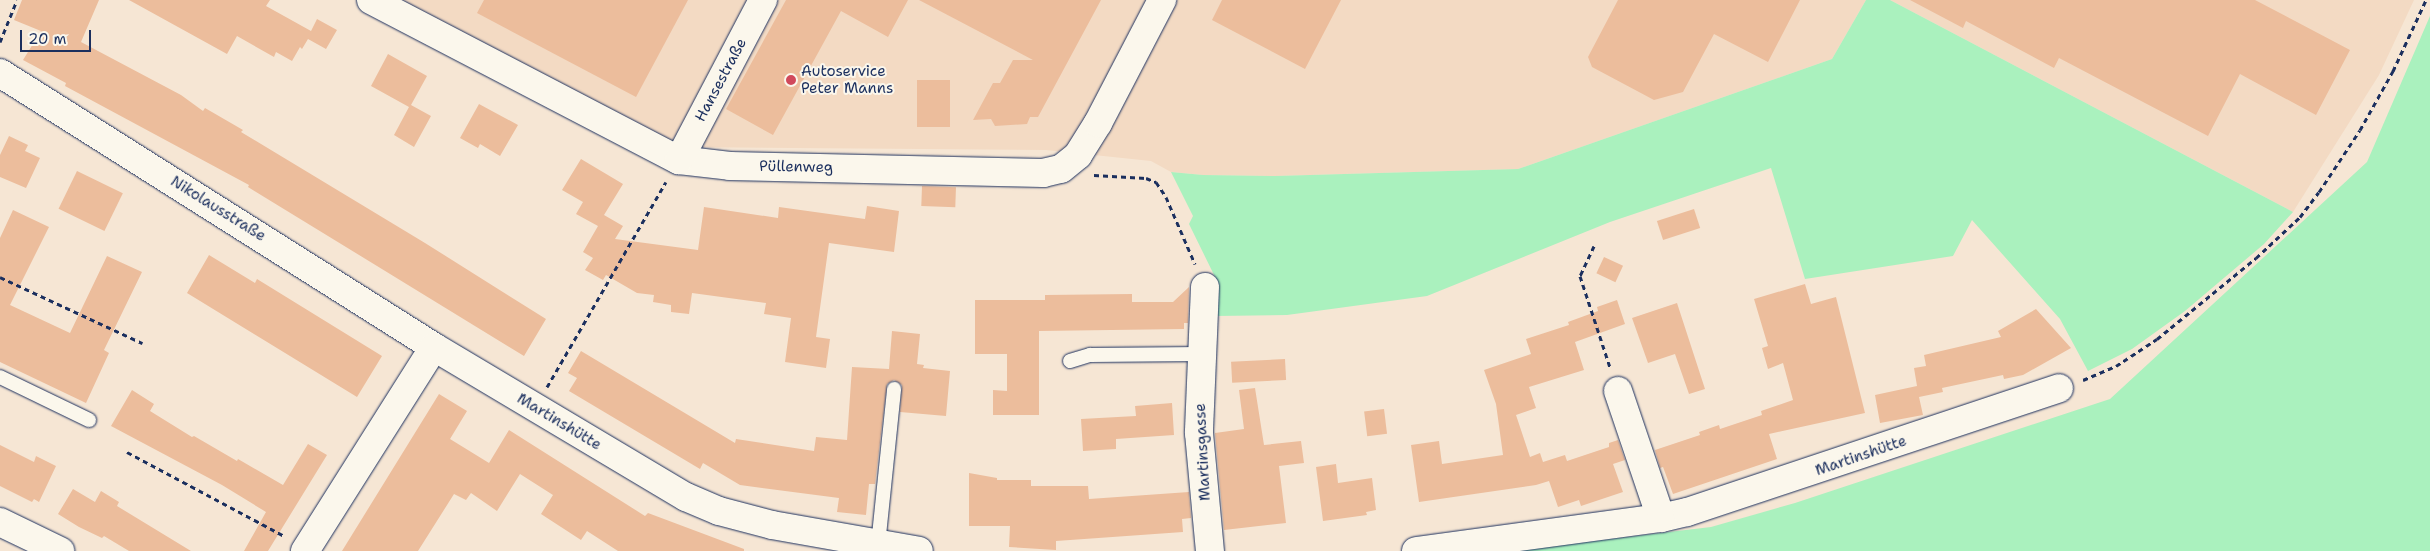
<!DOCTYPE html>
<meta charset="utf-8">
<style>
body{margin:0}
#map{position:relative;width:2430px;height:551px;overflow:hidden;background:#f6e6d4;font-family:"Shantell Sans",sans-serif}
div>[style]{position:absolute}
.built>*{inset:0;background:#f3dac3}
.green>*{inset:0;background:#aaf1be}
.building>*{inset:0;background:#ecbd9c;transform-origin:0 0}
.path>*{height:3px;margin-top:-1.5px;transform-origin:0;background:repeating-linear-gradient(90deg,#1b2f5e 0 5px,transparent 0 9px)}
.roads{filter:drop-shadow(0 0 1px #1b2f5e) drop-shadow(0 0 1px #1b2f5e)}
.service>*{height:14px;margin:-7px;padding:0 7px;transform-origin:7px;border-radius:7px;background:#fbf7ec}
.minor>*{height:28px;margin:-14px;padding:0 14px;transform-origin:14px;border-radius:14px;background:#fbf7ec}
.dots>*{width:14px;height:14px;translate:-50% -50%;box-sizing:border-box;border:2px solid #fbf7ec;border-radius:50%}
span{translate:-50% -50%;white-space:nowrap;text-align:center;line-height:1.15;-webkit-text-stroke:4px #fbf7ec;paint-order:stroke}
.poi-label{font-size:15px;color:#1b2f5e}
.left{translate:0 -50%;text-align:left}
.street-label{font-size:15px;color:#1b2f5e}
.scale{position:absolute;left:20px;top:30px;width:71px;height:22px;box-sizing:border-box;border:2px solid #1b2f5e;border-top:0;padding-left:6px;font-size:15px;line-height:18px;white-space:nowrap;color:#1b2f5e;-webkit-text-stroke:4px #fbf7ec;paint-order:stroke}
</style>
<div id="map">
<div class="built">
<i style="clip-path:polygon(395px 0,1866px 0,1832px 59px,1518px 169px,1275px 176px,1203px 175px,1171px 172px,1151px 161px,1046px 150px,673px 147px)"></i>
<i style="clip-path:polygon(1890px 0,2414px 0,2379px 75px,2293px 212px)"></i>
</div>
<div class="green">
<i style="clip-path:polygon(1866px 0,1890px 0,2293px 212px,2264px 244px,2185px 311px,2132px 349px,2088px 371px,2060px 319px,1972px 220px,1953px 256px,1805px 279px,1771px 168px,1610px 222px,1427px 296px,1287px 315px,1215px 316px,1217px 281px,1189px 224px,1193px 216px,1171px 172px,1203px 175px,1275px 176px,1518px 169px,1832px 59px)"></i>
<i style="clip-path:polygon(2430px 16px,2430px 551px,1510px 551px,1711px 527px,1795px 503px,2110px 399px,2367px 162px)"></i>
</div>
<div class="building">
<i style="clip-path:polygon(22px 0,99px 0,81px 42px,181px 95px,203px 111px,205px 108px,243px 130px,241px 132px,425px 243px,546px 319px,524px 356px,248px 187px,249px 185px,65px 86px,66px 83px,23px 60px,41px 31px,14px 20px)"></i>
<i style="clip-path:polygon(129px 0,270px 0,266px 6px,311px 31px,317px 19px,337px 30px,326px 49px,308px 39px,302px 49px,300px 47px,292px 61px,276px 52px,274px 57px,237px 36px,227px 54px)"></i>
<i style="clip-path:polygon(484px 0,688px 0,636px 97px,477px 13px)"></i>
<i style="clip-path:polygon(786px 0,908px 0,888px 37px,841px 11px,773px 135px,726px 109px)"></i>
<i style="clip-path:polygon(919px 0,1101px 0,1038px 117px,1030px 117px,1027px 124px,995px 126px,991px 119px,973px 120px,993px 83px,1000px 83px,1013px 60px,1033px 60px)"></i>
<i style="clip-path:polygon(1222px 0,1341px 0,1305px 69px,1212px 20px)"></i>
<i style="clip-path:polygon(1618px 0,1800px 0,1768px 62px,1714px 34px,1683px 92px,1654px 100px,1592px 67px,1588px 57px)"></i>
<i style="clip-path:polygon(1910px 0,2255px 0,2350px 50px,2316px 115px,2240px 74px,2208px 136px,2059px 58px,2054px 68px,1966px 21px,1963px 28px)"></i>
<i style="clip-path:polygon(388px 54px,427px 76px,411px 105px,431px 116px,414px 147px,394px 135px,409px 107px,371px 86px)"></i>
<i style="left:917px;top:80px;width:33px;height:47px"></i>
<i style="clip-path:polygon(479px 104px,518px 125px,500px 156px,480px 144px,478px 148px,460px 138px)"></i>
<i style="clip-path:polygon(9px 136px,28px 145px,25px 151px,40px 158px,26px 188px,0 177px,0 155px)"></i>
<i style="clip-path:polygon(581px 159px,623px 184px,604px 215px,623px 226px,615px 239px,698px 250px,704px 207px,778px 218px,779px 207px,865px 219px,867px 206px,899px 211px,894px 252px,829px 243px,816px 337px,830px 339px,826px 368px,785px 362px,791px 318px,764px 314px,766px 303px,692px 293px,689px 314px,671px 312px,671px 305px,653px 302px,654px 295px,637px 293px,606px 275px,603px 280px,585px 270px,593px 258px,583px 252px,598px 226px,576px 214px,583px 202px,562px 190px)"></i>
<i style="left:77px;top:171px;width:51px;height:42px;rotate:26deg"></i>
<i style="left:922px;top:186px;width:34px;height:20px;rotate:2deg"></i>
<i style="left:1694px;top:209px;width:20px;height:39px;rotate:72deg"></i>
<i style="clip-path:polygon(13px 210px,49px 227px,10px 305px,70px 333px,107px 256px,142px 272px,104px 350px,109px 353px,86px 403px,0 362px,0 238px)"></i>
<i style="clip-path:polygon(209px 255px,255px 283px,257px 279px,382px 356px,357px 397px,187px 293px)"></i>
<i style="left:1604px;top:257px;width:21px;height:18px;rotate:25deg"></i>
<i style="clip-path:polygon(1805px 284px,1811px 304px,1836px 297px,1865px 413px,1769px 434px,1777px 459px,1673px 494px,1663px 467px,1660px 468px,1655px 450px,1700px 435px,1699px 432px,1719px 425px,1720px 429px,1762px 415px,1761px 411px,1793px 400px,1783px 363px,1768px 369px,1762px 348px,1768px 346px,1754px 299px)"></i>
<i style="clip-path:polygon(1189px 287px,1188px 323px,1184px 323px,1184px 329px,1039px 331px,1039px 415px,993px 415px,993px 390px,1007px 391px,1007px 354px,975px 354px,975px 300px,1045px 300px,1045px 295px,1132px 294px,1132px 302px,1173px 302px)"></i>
<i style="clip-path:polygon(1617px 300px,1625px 324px,1575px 342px,1584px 370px,1529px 387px,1536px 408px,1516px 415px,1530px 457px,1540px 453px,1543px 462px,1565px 455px,1567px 461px,1609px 447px,1609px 443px,1618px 440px,1625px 460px,1613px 464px,1623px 492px,1581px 506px,1579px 500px,1558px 507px,1549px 481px,1536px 485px,1419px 502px,1411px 445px,1439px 441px,1442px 464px,1503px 455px,1496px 404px,1484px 370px,1531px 354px,1526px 339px,1569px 325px,1568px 322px,1598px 311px,1597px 307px)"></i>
<i style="clip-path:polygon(1677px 303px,1705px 389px,1689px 394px,1675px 354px,1648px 363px,1632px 318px)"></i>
<i style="clip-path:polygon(2036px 309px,2071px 348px,2023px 375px,2004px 379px,2003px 375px,1942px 388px,1943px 392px,1919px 397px,1923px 415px,1880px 423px,1875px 395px,1917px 386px,1914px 368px,1926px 366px,1924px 355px,2001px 337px,1998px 331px)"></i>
<i style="clip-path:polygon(892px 331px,920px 334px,917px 364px,924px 365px,923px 368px,950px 371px,946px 416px,900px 412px,902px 385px,894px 380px,887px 384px,875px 484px,869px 484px,866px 515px,837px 512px,839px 498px,740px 485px,703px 463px,700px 469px,569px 391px,577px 378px,568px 373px,581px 351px,735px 443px,736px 439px,814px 451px,816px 437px,847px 440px,852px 367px,889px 369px)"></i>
<i style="left:1285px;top:359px;width:21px;height:54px;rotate:87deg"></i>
<i style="clip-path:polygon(1255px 388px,1264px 445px,1301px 441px,1304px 463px,1279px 466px,1286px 523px,1224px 530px,1215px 433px,1244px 429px,1239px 390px)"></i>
<i style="clip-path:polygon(132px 390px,154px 404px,150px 411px,192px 437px,194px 436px,237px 461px,238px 459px,283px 485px,308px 444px,327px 455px,268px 551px,244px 551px,266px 512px,222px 485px,111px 426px)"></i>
<i style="clip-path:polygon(439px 394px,467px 411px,450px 439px,489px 463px,509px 430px,645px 516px,648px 513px,744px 549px,744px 551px,618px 551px,587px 531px,581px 540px,541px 514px,553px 495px,520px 474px,497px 511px,471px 493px,466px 500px,454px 494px,418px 551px,342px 551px)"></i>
<i style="clip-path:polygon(1172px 403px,1174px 435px,1116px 439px,1116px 449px,1083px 451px,1081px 419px,1136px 416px,1135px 406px)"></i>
<i style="left:1384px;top:409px;width:25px;height:20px;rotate:83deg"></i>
<i style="clip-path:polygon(0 445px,34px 462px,36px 456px,56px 466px,39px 502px,34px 499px,32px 502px,0 486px)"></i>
<i style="clip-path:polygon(1336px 464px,1338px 483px,1372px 478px,1376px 510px,1366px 512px,1367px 515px,1323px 521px,1316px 467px)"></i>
<i style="clip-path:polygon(969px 473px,997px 478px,997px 480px,1031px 480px,1031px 486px,1088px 486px,1089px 499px,1189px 492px,1191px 518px,1182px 519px,1183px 532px,1056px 541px,1056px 550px,1009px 547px,1010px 526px,969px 526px)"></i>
<i style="clip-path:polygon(73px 489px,95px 502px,101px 491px,119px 502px,117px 506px,191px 551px,129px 551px,104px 536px,102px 538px,79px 527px,58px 514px)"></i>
</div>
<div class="path">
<i style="left:0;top:42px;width:45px;rotate:-68deg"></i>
<i style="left:1094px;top:175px;width:52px;rotate:3.3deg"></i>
<i style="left:1146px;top:178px;width:11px;rotate:22deg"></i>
<i style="left:1156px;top:182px;width:18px;rotate:56deg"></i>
<i style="left:1166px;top:197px;width:73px;rotate:66.6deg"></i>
<i style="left:1594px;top:246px;width:33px;rotate:115deg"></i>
<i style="left:1580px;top:276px;width:96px;rotate:71.8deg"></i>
<i style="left:0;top:277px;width:157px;rotate:24.9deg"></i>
<i style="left:2083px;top:380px;width:36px;rotate:-23deg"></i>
<i style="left:2116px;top:366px;width:49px;rotate:-33.4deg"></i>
<i style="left:2157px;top:339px;width:128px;rotate:-39.3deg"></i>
<i style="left:2256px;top:258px;width:60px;rotate:-43deg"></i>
<i style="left:2300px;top:217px;width:31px;rotate:-53deg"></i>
<i style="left:2319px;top:192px;width:74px;rotate:-56.5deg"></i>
<i style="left:2360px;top:130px;width:68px;rotate:-60.8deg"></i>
<i style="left:2393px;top:71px;width:78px;rotate:-65.1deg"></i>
<i style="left:547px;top:387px;width:237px;rotate:-59.9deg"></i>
<i style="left:127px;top:452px;width:178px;rotate:28.1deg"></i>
</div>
<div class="roads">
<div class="service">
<i style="left:1070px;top:361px;width:21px;rotate:-17deg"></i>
<i style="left:1090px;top:355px;width:111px;rotate:-0.5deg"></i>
<i style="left:0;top:377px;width:99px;rotate:25.8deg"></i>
<i style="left:878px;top:545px;width:157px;rotate:-84.1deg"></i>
</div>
<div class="minor">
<i style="left:371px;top:0;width:347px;rotate:27.5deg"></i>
<i style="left:679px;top:160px;width:51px;rotate:6.7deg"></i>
<i style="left:730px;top:166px;width:313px;rotate:1.3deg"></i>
<i style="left:1043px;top:173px;width:18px;rotate:-13deg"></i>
<i style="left:1061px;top:169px;width:22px;rotate:-39deg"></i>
<i style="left:1078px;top:155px;width:38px;rotate:-58deg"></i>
<i style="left:1098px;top:123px;width:139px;rotate:-62.5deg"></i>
<i style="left:0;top:73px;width:513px;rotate:32.27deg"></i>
<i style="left:434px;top:347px;width:293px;rotate:30.8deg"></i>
<i style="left:686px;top:497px;width:36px;rotate:23deg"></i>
<i style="left:719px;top:511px;width:55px;rotate:14.8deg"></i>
<i style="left:772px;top:525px;width:149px;rotate:10deg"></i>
<i style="left:679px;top:160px;width:181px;rotate:-62.3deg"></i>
<i style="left:1205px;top:287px;width:146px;rotate:92.4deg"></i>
<i style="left:1199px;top:433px;width:119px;rotate:84.7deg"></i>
<i style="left:1618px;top:391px;width:134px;rotate:71.3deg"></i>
<i style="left:0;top:522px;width:67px;rotate:25.8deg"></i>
<i style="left:305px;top:551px;width:241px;rotate:-57.7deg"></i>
<i style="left:1416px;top:551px;width:247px;rotate:-7.7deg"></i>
<i style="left:1661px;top:518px;width:27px;rotate:-13deg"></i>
<i style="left:1687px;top:512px;width:392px;rotate:-18.4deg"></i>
</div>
</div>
<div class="dots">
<i style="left:791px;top:80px;background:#d1495b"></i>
</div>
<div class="poi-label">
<span class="left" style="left:801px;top:80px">Autoservice<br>Peter Manns</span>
</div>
<div class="street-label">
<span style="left:721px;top:80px;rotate:-62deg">Hansestraße</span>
<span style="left:796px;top:167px;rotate:1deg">Püllenweg</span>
<span style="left:218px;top:209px;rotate:32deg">Nikolausstraße</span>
<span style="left:559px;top:422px;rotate:31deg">Martinshütte</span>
<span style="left:1203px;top:452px;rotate:-93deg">Martinsgasse</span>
<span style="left:1861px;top:456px;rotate:-19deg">Martinshütte</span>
</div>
<div class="scale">20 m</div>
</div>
